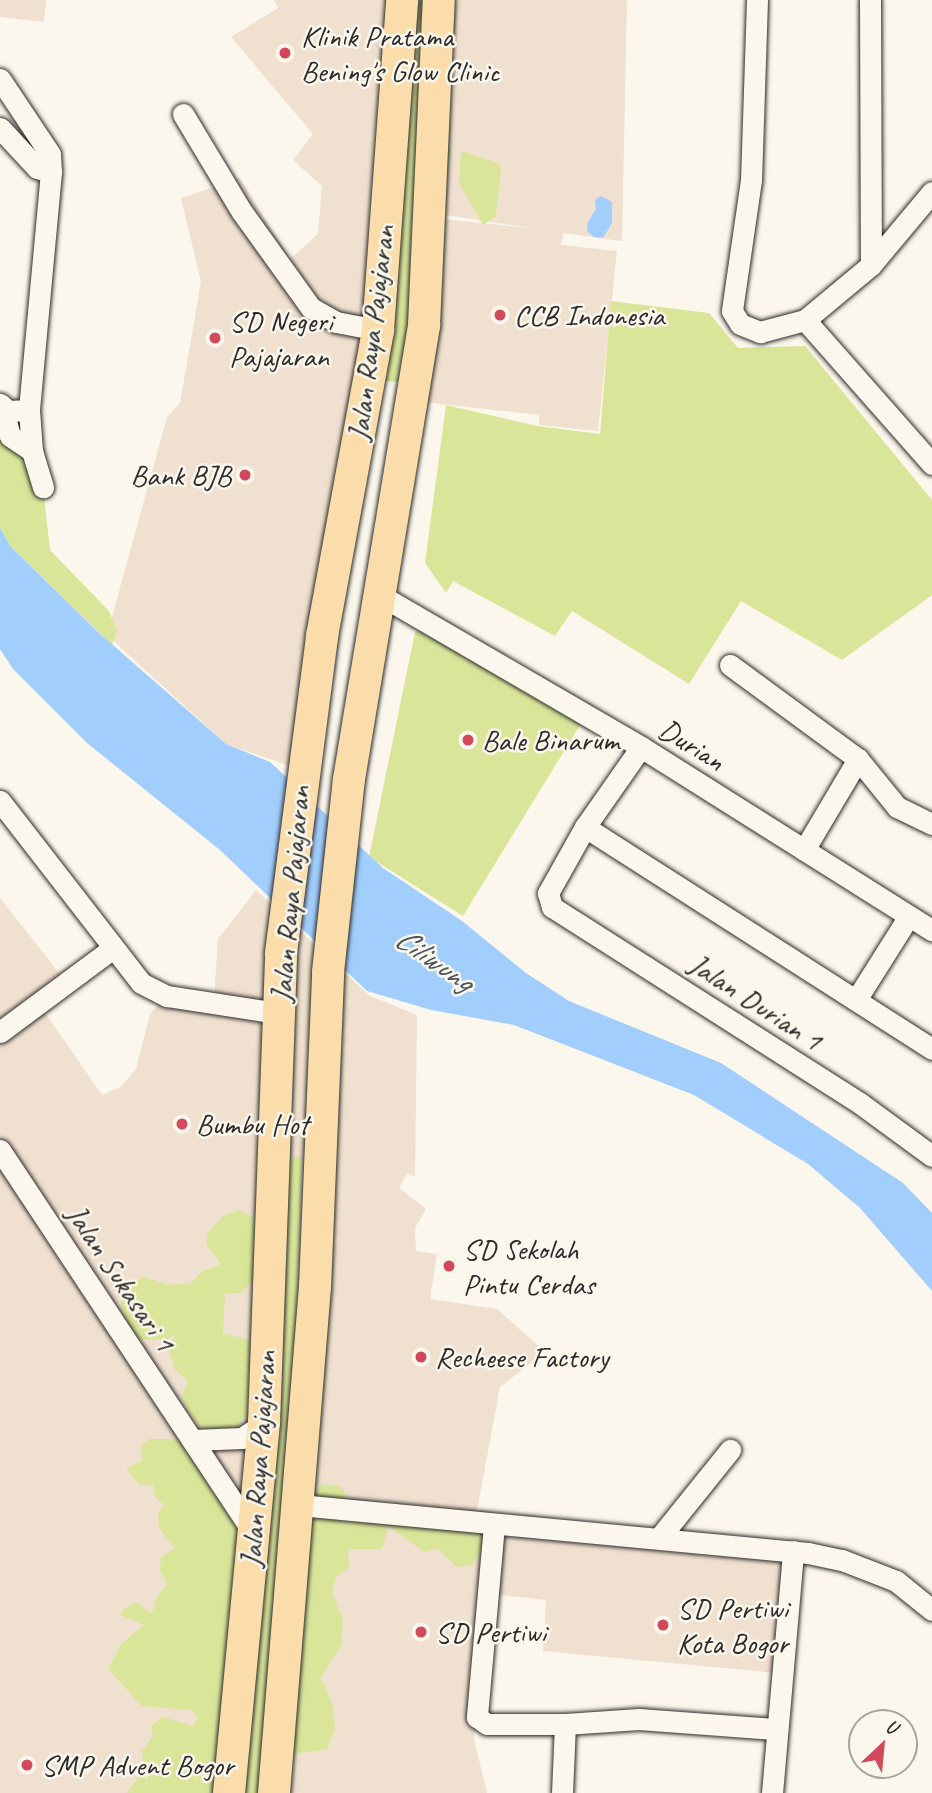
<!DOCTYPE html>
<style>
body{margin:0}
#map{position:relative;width:932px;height:1793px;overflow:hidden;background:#fbf7ec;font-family:Caveat,sans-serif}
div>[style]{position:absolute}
.built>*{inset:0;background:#f0e0cf}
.green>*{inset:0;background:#d9e699}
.water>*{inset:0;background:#a1cefc}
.roads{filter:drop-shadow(0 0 2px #2b2b2b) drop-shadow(0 0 2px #2b2b2b)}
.minor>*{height:21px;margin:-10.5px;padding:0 10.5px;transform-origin:10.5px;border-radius:10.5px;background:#fbf7ec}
.highway>*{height:32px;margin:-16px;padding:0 16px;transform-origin:16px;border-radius:16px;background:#faddab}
.dots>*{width:19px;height:19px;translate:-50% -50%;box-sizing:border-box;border:4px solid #fbf7ec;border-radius:50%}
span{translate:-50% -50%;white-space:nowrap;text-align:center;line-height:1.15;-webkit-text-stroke:5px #fbf7ec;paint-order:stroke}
.poi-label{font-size:30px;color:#2b2b2b}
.left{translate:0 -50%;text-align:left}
.right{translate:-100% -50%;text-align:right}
.street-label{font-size:30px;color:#2b2b2b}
.water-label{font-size:32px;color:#48545f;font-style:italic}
.north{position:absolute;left:848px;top:1709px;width:70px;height:70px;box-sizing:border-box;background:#fbf7ec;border:2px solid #a8a59f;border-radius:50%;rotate:26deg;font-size:19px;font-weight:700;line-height:28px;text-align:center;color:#2b2b2b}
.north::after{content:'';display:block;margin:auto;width:24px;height:32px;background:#d1495b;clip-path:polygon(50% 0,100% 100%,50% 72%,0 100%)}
</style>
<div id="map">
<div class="built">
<i style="clip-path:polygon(0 0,46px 0,44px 22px,0 17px)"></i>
<i style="clip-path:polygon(274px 0,402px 0,386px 244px,302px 770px,226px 744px,107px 635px,167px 417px,180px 403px,201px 282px,181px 198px,240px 178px,290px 259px,318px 234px,322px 186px,293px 160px,313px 134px,231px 37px,278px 8px)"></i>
<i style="clip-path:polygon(439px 0,627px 0,622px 241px,563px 233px,561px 245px,617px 251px,598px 431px,539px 425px,539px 415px,423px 402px,442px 219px,539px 229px,445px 215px,431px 121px)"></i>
<i style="clip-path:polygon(256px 890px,370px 996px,417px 1015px,415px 1177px,407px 1173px,399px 1188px,426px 1209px,415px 1228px,416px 1251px,437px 1254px,430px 1299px,497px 1309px,545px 1352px,500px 1387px,477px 1510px,495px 1512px,474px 1739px,487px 1793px,0 1793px,0 898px,63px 978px,37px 1001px,102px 1095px,122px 1086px,136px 1069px,150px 1014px,160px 1003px,214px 998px,218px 939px)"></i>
<i style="clip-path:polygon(499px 1530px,784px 1560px,778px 1673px,543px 1651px,546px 1600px,493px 1594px)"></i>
</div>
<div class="green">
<i style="clip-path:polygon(402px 0,437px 0,435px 58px,451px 151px,417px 384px,369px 379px)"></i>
<i style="clip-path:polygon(461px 151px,498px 163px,501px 169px,496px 216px,483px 225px,459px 183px)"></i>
<i style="clip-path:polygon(611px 301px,709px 313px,738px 348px,805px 346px,932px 500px,932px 595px,842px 660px,741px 601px,689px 684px,572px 611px,555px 636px,453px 581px,446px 593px,425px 563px,446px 405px,537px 426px,600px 434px)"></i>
<i style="clip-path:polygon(0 404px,43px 487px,50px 550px,109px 611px,117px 631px,112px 645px,11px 547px,0 528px)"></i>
<i style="clip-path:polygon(429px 625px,585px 717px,463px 916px,369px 857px,415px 632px)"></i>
<i style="clip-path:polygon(290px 1157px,302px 1157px,294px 1374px,307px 1496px,323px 1484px,342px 1487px,349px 1502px,348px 1524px,386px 1505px,418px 1528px,431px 1523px,462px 1525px,483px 1534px,483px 1548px,472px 1565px,457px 1567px,437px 1549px,424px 1552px,388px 1526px,382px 1549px,348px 1549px,349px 1568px,336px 1577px,332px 1592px,343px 1620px,342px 1643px,321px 1678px,333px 1706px,335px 1730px,327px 1749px,285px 1755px,274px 1793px,127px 1793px,144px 1769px,142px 1751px,153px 1736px,151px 1726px,163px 1717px,193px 1726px,198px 1717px,191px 1710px,142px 1706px,108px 1669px,121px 1644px,144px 1625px,120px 1615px,123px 1609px,136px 1602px,152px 1614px,156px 1598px,167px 1584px,160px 1570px,161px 1557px,175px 1548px,159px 1528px,158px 1512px,164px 1505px,155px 1497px,153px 1485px,141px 1486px,126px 1469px,143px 1460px,141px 1446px,149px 1439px,183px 1439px,189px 1444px,189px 1456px,201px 1460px,211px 1490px,221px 1499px,235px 1490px,257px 1501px,244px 1416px,235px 1430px,217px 1433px,200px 1428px,181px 1398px,188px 1381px,175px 1370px,169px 1349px,175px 1335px,165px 1340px,127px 1340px,121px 1332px,127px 1322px,120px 1303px,128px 1285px,144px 1277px,169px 1285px,191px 1283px,201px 1272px,221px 1264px,206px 1244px,208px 1232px,224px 1215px,239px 1210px,254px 1218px,258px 1234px,253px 1250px,255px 1280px,240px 1293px,225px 1293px,223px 1334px,248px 1339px,281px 1370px)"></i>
</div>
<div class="water">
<i style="clip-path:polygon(601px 196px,612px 202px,612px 223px,603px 238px,594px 237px,587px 231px,588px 222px,596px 209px,595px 200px)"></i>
<i style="clip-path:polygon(0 528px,11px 547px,98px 632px,226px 744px,270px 762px,383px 868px,462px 921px,526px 973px,569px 1001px,721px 1063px,903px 1183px,932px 1213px,932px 1291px,860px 1208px,808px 1164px,694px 1095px,514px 1025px,431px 1010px,367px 991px,220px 850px,87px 743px,13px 669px,0 649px)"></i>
</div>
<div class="roads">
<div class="minor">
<i style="left:757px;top:0;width:180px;rotate:91.9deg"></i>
<i style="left:751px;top:180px;width:132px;rotate:98.3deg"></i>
<i style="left:732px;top:311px;width:15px;rotate:58deg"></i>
<i style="left:740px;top:324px;width:22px;rotate:22deg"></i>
<i style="left:760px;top:332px;width:47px;rotate:-14.9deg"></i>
<i style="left:805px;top:320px;width:86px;rotate:-39.8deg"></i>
<i style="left:871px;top:265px;width:95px;rotate:-50.1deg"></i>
<i style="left:870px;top:0;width:265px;rotate:89.8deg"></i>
<i style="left:0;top:79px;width:90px;rotate:56.3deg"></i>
<i style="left:50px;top:154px;width:18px;rotate:87deg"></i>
<i style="left:51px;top:172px;width:239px;rotate:95.3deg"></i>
<i style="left:29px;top:410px;width:21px;rotate:177deg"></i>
<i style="left:8px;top:411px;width:11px;rotate:-139deg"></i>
<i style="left:183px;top:114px;width:114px;rotate:59deg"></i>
<i style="left:242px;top:212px;width:118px;rotate:54.3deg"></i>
<i style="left:311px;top:308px;width:29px;rotate:29deg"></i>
<i style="left:336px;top:322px;width:43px;rotate:10.8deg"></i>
<i style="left:0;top:128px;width:54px;rotate:47.2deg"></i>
<i style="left:37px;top:168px;width:15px;rotate:16deg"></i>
<i style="left:805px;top:320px;width:192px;rotate:48.6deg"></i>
<i style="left:2px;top:406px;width:31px;rotate:75deg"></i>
<i style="left:10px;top:436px;width:27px;rotate:34deg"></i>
<i style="left:29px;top:410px;width:41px;rotate:85.8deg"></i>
<i style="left:32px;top:451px;width:38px;rotate:73deg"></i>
<i style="left:380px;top:595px;width:302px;rotate:30.2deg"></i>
<i style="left:641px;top:747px;width:344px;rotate:32.2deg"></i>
<i style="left:730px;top:665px;width:159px;rotate:36.3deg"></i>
<i style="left:858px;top:759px;width:62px;rotate:50.9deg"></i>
<i style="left:897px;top:807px;width:39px;rotate:26deg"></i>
<i style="left:641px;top:747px;width:98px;rotate:125deg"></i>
<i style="left:585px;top:827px;width:76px;rotate:119.3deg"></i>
<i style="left:548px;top:893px;width:15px;rotate:74deg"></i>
<i style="left:552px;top:907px;width:366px;rotate:32.5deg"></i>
<i style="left:861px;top:1104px;width:88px;rotate:36.2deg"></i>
<i style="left:0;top:801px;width:230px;rotate:52.2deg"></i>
<i style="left:141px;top:983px;width:29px;rotate:27deg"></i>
<i style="left:167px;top:996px;width:112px;rotate:8.7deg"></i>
<i style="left:585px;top:827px;width:412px;rotate:32.6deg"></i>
<i style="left:804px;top:850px;width:106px;rotate:-59.3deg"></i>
<i style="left:856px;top:1000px;width:99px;rotate:-57.8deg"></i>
<i style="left:0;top:1032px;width:141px;rotate:-36.6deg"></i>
<i style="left:0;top:1150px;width:458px;rotate:56.5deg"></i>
<i style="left:192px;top:1440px;width:50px;rotate:-2.3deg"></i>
<i style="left:242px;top:1438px;width:27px;rotate:-34deg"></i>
<i style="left:299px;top:1505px;width:511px;rotate:5.39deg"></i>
<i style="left:808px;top:1553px;width:35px;rotate:12deg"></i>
<i style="left:842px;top:1560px;width:58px;rotate:21.3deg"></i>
<i style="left:896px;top:1581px;width:46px;rotate:38.9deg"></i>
<i style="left:494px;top:1525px;width:193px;rotate:95.1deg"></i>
<i style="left:477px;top:1717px;width:12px;rotate:35deg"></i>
<i style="left:487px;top:1724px;width:78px"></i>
<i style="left:660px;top:1537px;width:112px;rotate:-51.2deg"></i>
<i style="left:562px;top:1793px;width:69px;rotate:-87.5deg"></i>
<i style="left:565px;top:1724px;width:74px;rotate:-3.9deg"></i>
<i style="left:639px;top:1719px;width:136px;rotate:4.2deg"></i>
<i style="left:772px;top:1793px;width:243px;rotate:-85deg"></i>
</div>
<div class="highway">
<i style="left:229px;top:1793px;width:372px;rotate:-84.6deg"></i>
<i style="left:264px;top:1423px;width:470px;rotate:-87.9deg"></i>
<i style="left:281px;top:953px;width:320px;rotate:-82.6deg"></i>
<i style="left:322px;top:636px;width:311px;rotate:-79.6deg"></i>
<i style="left:378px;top:330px;width:331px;rotate:-85.8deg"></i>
<i style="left:274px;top:1793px;width:508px;rotate:-85.37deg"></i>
<i style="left:315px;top:1287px;width:315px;rotate:-87.6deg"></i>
<i style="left:328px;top:972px;width:194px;rotate:-83.8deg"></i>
<i style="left:349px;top:779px;width:460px;rotate:-80.6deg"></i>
<i style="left:424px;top:325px;width:325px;rotate:-87.4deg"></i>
</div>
</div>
<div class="dots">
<i style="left:285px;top:53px;background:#d1495b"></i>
<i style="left:500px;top:315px;background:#d1495b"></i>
<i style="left:215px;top:338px;background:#d1495b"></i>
<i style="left:245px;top:475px;background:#d1495b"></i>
<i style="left:468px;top:740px;background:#d1495b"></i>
<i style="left:182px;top:1124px;background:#d1495b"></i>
<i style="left:449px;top:1266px;background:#d1495b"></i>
<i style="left:421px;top:1357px;background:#d1495b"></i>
<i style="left:663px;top:1625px;background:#d1495b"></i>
<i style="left:421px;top:1632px;background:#d1495b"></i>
<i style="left:27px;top:1765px;background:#d1495b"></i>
</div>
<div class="poi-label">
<span class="left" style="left:301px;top:53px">Klinik Pratama<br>Bening's Glow Clinic</span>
<span class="left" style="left:514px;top:315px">CCB Indonesia</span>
<span class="left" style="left:229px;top:338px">SD Negeri<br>Pajajaran</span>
<span class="right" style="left:231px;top:475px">Bank BJB</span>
<span class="left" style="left:482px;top:740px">Bale Binarum</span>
<span class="left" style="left:196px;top:1124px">Bumbu Hot</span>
<span class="left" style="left:463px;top:1266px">SD Sekolah<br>Pintu Cerdas</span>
<span class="left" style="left:435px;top:1357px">Recheese Factory</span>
<span class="left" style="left:677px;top:1625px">SD Pertiwi<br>Kota Bogor</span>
<span class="left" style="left:435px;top:1632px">SD Pertiwi</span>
<span class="left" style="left:41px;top:1765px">SMP Advent Bogor</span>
</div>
<div class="street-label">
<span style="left:371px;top:333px;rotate:-83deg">Jalan Raya Pajajaran</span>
<span style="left:692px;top:745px;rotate:32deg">Durian</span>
<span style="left:290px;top:894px;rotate:-85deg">Jalan Raya Pajajaran</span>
<span style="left:756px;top:1002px;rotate:33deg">Jalan Durian 1</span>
<span style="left:121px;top:1278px;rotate:56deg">Jalan Sukasari 1</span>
<span style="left:258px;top:1459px;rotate:-86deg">Jalan Raya Pajajaran</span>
</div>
<div class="water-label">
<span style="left:434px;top:960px;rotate:35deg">Ciliwung</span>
</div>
<div class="north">U</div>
</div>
